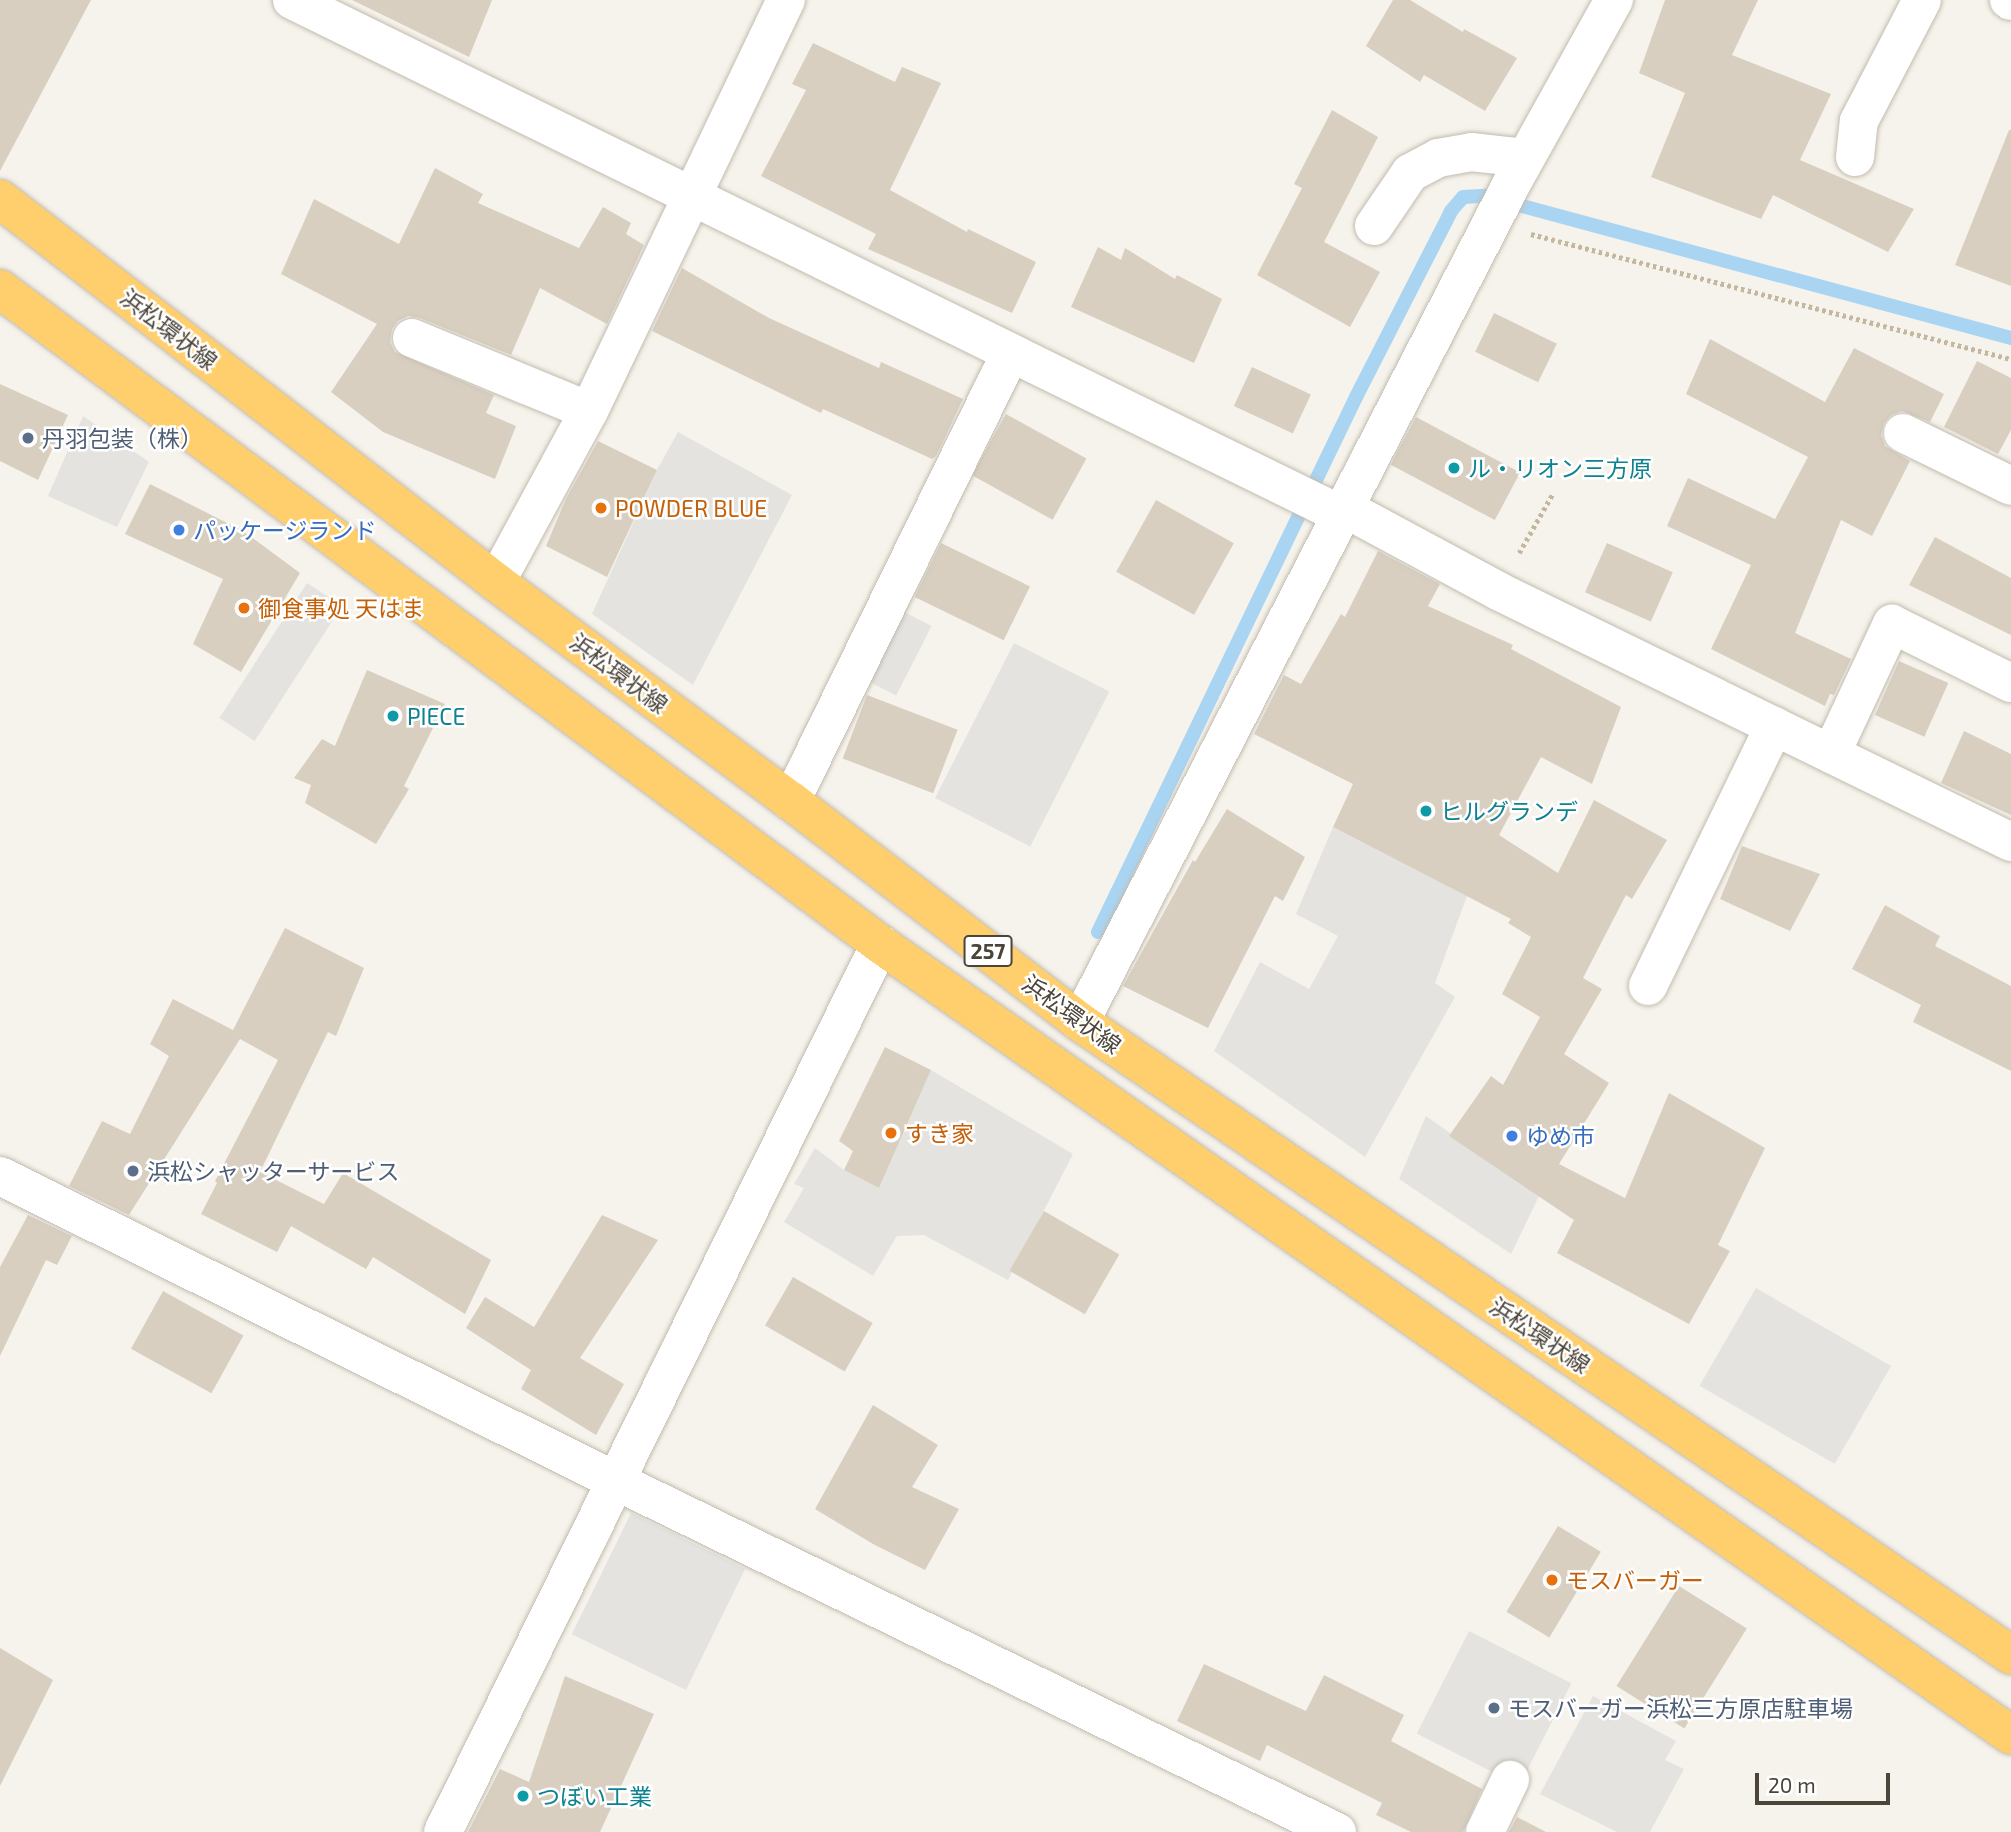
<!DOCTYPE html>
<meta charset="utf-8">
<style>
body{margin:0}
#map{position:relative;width:2011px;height:1832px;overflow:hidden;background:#f6f3ec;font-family:"Exo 2","Noto Sans JP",sans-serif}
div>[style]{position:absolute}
.parking>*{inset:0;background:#e5e3e0;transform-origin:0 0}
.stream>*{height:14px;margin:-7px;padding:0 7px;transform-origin:7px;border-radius:7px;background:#a9d4f2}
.building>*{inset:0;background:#d8cfc1;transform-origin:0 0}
.path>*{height:4.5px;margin-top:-2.25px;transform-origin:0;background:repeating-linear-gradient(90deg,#c4b79f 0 3.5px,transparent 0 7px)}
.roads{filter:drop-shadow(0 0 2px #c2bbae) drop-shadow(0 0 2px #c2bbae)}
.minor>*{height:38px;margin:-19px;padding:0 19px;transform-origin:19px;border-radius:19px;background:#fff}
.highway>*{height:38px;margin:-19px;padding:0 19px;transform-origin:19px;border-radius:19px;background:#ffcf6e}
.dots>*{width:19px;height:19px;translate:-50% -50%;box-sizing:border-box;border:4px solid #fff;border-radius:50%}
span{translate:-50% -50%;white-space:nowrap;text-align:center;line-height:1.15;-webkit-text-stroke:5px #fff;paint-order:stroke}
.shield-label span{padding:2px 5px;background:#fff;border:2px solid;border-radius:5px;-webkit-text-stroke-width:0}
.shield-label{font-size:21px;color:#4b4439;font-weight:700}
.street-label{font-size:23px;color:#4b4439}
.service-label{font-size:23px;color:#4e5e75}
.left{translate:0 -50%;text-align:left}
.culture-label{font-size:23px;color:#0d838f}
.food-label{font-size:23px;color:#c56008}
.shop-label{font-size:23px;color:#366cbe}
.scale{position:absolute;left:1755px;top:1773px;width:135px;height:32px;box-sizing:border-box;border:4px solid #4b4439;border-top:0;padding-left:9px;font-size:21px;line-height:24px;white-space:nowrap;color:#4b4439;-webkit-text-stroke:5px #fff;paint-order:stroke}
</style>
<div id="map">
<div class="parking">
<i style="clip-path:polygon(83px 416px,149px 462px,117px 527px,48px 496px)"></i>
<i style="clip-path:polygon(678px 432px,792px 495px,693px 685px,592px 614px,657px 470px)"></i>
<i style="left:307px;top:583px;width:42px;height:161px;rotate:33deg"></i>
<i style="left:904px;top:612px;width:31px;height:78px;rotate:27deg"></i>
<i style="left:1014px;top:643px;width:107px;height:174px;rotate:27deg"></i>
<i style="clip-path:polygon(1333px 827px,1467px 896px,1435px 983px,1455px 997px,1365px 1157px,1214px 1051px,1260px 962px,1309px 989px,1338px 936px,1296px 914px)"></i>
<i style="clip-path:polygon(931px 1070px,1073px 1154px,1008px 1280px,924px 1235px,897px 1236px,873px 1276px,784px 1222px,804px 1188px,794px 1184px,815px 1148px,844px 1170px,879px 1188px)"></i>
<i style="clip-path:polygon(1426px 1116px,1539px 1196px,1511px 1254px,1399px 1179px)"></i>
<i style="left:1756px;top:1288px;width:156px;height:113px;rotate:30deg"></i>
<i style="left:631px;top:1513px;width:127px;height:135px;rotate:26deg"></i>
<i style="left:1469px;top:1631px;width:115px;height:115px;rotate:27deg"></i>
<i style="clip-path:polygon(1593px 1696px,1676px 1741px,1665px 1760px,1684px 1769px,1650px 1832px,1617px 1832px,1540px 1794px)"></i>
</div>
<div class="stream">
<i style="left:1098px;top:932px;width:594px;rotate:-64.25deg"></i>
<i style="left:1356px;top:397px;width:209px;rotate:-62.9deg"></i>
<i style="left:1451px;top:211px;width:18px;rotate:-49deg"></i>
<i style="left:1463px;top:197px;width:22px;rotate:-3deg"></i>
<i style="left:1485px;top:196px;width:545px;rotate:15.11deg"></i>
</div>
<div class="building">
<i style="clip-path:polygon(0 0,91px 0,0 171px)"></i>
<i style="clip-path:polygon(352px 0,492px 0,469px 57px)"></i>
<i style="clip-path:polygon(1393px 0,1410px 0,1463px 32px,1464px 29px,1517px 58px,1485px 111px,1424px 75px,1420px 82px,1366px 46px)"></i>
<i style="clip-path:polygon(1665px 0,1758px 0,1732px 55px,1831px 94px,1800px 160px,1914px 209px,1888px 252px,1773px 195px,1761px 219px,1651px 177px,1685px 93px,1639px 73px)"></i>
<i style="clip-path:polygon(813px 43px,895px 82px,902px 67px,941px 83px,890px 190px,967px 232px,968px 229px,1036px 262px,1012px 313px,868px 249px,876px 234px,761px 176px,806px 90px,792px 84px)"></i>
<i style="clip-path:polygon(1332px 110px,1378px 137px,1324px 242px,1380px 272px,1350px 327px,1257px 275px,1302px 188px,1294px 184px)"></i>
<i style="clip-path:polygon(2009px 130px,2011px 130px,2011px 286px,1955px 265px)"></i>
<i style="clip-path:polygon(435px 168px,483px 194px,478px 203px,579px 248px,603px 207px,631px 223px,626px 234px,644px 245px,607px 324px,540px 288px,511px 355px,420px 318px,408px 316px,398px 321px,392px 329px,390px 342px,395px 352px,494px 395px,486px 413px,516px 426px,495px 479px,383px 432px,331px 392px,377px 324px,281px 274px,314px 199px,399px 244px)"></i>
<i style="clip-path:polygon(1098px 247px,1121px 260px,1125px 248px,1175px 279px,1177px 275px,1222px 299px,1194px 363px,1071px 307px)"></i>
<i style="clip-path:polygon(682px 268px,769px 318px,879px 368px,881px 362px,963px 399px,936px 456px,932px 459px,823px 409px,821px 413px,652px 331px)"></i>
<i style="left:1494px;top:313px;width:70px;height:43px;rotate:26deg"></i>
<i style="clip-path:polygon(1710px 339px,1825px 402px,1854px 348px,1944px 394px,1930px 422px,1902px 411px,1891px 415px,1884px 423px,1881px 435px,1885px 446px,1910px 461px,1872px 536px,1841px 520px,1795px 633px,1851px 659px,1834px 695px,1830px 694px,1825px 706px,1711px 649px,1751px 565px,1667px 526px,1688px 478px,1775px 519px,1808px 457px,1686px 394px)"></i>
<i style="clip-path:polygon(1977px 361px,2011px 378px,2011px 430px,1998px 454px,1944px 427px)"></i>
<i style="left:1252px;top:367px;width:65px;height:43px;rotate:25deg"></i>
<i style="clip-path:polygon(0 384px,68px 415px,38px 480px,0 461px)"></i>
<i style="left:1006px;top:414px;width:92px;height:70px;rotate:29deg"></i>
<i style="left:1416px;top:417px;width:118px;height:54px;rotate:28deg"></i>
<i style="clip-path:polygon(598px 441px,657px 470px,607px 577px,546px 546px,566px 499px)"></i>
<i style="clip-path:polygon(150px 484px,243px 531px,300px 573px,241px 672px,193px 644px,223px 579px,125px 534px)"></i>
<i style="left:1156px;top:500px;width:89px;height:82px;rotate:29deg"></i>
<i style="clip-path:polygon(1935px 537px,2011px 578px,2011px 635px,1909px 585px)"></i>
<i style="left:941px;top:543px;width:99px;height:60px;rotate:26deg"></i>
<i style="left:1607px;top:543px;width:72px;height:54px;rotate:24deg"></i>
<i style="clip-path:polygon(1378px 551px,1440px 584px,1428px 606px,1513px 645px,1511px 649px,1621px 707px,1592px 784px,1541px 757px,1499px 835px,1558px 873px,1594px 800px,1667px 840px,1632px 899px,1626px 895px,1583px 978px,1602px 989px,1564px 1054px,1609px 1083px,1559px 1164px,1625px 1198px,1669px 1093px,1765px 1148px,1718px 1245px,1730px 1251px,1689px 1324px,1557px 1253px,1574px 1220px,1449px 1136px,1491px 1076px,1503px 1085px,1540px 1017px,1502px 994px,1531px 937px,1508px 923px,1511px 919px,1333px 827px,1353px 784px,1254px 734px,1284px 675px,1301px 684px,1341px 614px,1345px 617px)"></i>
<i style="left:1899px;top:661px;width:54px;height:59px;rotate:24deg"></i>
<i style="clip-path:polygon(367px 670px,445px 704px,404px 786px,409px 789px,376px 844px,305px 803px,311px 785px,294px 778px,322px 739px,335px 746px)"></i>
<i style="left:867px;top:695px;width:97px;height:68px;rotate:21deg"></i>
<i style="clip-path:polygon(1964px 731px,2011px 754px,2011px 815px,1941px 783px)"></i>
<i style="clip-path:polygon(1227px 809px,1305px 857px,1283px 901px,1275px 896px,1208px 1028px,1123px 986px,1193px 860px,1195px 862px)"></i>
<i style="clip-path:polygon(1742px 846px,1820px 874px,1790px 931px,1720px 899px)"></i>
<i style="clip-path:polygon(1885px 905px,1940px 936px,1935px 946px,2011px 986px,2011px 1071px,1913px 1022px,1921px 1005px,1852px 969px)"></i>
<i style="clip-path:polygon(285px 928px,364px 968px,336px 1036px,328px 1032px,260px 1172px,324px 1204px,343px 1173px,491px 1260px,465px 1314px,373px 1257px,366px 1269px,291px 1226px,277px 1252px,201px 1214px,217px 1183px,215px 1181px,278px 1060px,240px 1039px,129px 1215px,69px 1186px,102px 1121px,130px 1134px,169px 1056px,150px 1044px,173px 999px,233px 1030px)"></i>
<i style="clip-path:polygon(885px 1047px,931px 1070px,879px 1188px,844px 1170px,853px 1151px,839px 1141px)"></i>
<i style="left:1044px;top:1211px;width:87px;height:69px;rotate:30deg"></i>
<i style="clip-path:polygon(28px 1215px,72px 1236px,57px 1265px,46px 1260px,0 1356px,0 1267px)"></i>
<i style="clip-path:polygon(602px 1215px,658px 1240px,580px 1358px,624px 1384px,596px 1435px,521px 1389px,531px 1370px,466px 1328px,485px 1297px,534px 1327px)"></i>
<i style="left:793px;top:1277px;width:92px;height:56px;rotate:30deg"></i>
<i style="left:163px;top:1291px;width:92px;height:66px;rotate:29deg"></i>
<i style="clip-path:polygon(873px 1405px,938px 1445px,912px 1487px,959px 1509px,925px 1570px,873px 1544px,815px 1509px)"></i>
<i style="left:1558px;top:1526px;width:50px;height:100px;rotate:31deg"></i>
<i style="left:1679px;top:1586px;width:80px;height:118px;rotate:32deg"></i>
<i style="clip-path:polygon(0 1648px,53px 1680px,0 1786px)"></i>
<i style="clip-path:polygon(1204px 1664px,1306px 1711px,1324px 1675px,1404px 1715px,1391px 1741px,1482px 1789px,1463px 1832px,1411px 1832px,1376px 1815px,1382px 1803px,1267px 1745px,1260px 1761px,1177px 1721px)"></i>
<i style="clip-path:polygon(565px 1676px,654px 1714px,600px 1832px,468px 1832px,500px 1769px,529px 1782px)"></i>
<i style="clip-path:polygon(1517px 1817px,1546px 1832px,1509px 1832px)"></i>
</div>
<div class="path">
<i style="left:1531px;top:234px;width:496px;rotate:14.6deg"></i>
<i style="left:1519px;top:553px;width:67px;rotate:-60.4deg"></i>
</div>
<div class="roads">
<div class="minor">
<i style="left:292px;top:0;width:1169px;rotate:26.13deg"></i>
<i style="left:2009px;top:0;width:2px;rotate:27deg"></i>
<i style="left:1855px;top:157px;width:36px;rotate:-84deg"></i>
<i style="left:1859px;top:121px;width:136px;rotate:-62.5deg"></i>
<i style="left:1374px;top:226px;width:64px;rotate:-55.8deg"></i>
<i style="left:1410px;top:173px;width:32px;rotate:-28deg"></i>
<i style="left:1438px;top:158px;width:34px;rotate:-10deg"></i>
<i style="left:1471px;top:152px;width:54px;rotate:6.3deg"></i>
<i style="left:412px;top:338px;width:191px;rotate:22.4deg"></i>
<i style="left:1903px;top:433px;width:120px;rotate:26.1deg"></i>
<i style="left:1346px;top:509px;width:173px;rotate:28.3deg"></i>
<i style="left:1498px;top:591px;width:571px;rotate:26.07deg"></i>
<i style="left:496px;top:582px;width:195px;rotate:-61.5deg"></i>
<i style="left:589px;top:411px;width:456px;rotate:-64.4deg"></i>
<i style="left:1831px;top:754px;width:144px;rotate:-64.9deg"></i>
<i style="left:1892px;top:624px;width:133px;rotate:26.4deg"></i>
<i style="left:791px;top:801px;width:499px;rotate:-63.9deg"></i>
<i style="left:1648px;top:986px;width:289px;rotate:-64.1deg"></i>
<i style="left:1080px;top:1022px;width:944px;rotate:-62.76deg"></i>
<i style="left:1512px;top:183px;width:210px;rotate:-60.9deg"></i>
<i style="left:0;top:1176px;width:687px;rotate:26.34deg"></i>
<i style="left:616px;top:1481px;width:802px;rotate:25.96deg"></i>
<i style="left:443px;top:1832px;width:990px;rotate:-63.8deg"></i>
<i style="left:1485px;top:1832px;width:58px;rotate:-64.3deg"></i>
</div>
<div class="highway">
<i style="left:0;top:199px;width:627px;rotate:37.67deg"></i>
<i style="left:496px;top:582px;width:367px;rotate:36.6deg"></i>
<i style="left:791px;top:801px;width:364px;rotate:37.4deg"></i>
<i style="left:1080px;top:1022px;width:1126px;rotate:34.21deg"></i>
<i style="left:0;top:289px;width:1097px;rotate:36.66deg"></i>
<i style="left:880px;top:944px;width:1380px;rotate:34.97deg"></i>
</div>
</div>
<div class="dots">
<i style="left:28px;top:438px;background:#5c6f8a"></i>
<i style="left:1454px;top:468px;background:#0f9aa8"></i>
<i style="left:601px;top:508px;background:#e8710a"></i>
<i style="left:179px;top:530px;background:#3f7fe0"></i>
<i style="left:244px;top:608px;background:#e8710a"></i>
<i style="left:393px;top:716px;background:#0f9aa8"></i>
<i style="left:1426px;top:811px;background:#0f9aa8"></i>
<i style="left:891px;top:1133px;background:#e8710a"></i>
<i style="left:1512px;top:1136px;background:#3f7fe0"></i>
<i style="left:133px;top:1171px;background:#5c6f8a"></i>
<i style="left:1552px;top:1580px;background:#e8710a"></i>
<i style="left:1494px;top:1708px;background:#5c6f8a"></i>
<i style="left:523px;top:1796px;background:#0f9aa8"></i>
</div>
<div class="shield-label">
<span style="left:988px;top:951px">257</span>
</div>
<div class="street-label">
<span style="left:169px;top:329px;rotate:38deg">浜松環状線</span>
<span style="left:619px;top:673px;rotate:37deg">浜松環状線</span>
<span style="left:1072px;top:1014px;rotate:36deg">浜松環状線</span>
<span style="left:1540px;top:1335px;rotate:34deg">浜松環状線</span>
</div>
<div class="service-label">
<span class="left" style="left:42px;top:438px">丹羽包装（株）</span>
<span class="left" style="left:147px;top:1171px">浜松シャッターサービス</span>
<span class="left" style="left:1508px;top:1708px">モスバーガー浜松三方原店駐車場</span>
</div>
<div class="culture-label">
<span class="left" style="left:1468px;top:468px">ル・リオン三方原</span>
<span class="left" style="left:407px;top:716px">PIECE</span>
<span class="left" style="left:1440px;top:811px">ヒルグランデ</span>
<span class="left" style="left:537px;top:1796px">つぼい工業</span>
</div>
<div class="food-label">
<span class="left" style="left:615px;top:508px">POWDER BLUE</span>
<span class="left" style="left:258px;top:608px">御食事処 天はま</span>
<span class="left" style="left:905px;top:1133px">すき家</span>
<span class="left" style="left:1566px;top:1580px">モスバーガー</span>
</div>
<div class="shop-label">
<span class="left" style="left:193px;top:530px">パッケージランド</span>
<span class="left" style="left:1526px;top:1136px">ゆめ市</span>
</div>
<div class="scale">20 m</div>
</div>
